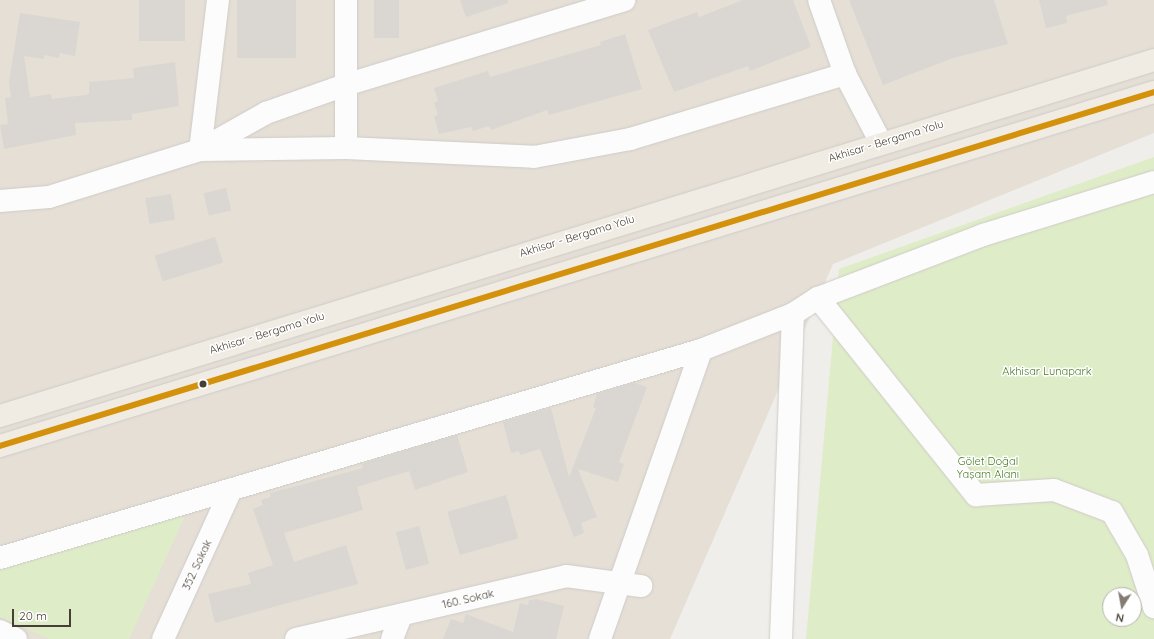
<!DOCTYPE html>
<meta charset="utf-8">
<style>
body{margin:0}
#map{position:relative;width:1154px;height:639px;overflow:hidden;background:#f0eeea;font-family:Quicksand,sans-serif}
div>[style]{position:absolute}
.residential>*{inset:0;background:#e5dfd6}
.green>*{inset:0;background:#dfecc8}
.building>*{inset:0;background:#dad7d2;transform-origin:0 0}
.roads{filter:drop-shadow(0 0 1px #cecbc7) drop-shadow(0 0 1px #cecbc7)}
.minor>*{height:22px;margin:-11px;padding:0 11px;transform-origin:11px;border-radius:11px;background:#fdfcfc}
.major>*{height:22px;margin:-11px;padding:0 11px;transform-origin:11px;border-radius:11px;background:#f1ece3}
.bus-1>*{height:6px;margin:-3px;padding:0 3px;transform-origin:3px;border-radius:3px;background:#d4910b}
.dots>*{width:11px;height:11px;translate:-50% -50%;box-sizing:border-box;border:2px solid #fff;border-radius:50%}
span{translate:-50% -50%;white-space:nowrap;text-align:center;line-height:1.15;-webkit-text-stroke:3px #fff;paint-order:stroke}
.street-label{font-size:11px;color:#473f35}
.park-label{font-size:11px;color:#4a7b25}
.north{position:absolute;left:1102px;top:587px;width:40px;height:40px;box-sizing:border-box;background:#fff;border:1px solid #b5b2ae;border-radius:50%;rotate:191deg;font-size:11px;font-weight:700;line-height:16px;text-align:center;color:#473f35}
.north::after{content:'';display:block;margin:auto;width:14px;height:18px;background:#827c74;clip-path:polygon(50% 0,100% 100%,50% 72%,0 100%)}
.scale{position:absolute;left:12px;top:609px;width:59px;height:18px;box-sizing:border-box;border:2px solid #473f35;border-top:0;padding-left:5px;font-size:12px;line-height:14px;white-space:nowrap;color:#473f35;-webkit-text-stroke:3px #fff;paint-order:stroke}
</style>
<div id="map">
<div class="residential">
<i style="clip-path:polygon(0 0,1154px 0,1154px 133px,833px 264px,670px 639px,0 639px)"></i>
</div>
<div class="green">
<i style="clip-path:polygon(evenodd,1154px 157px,1154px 639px,806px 639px,839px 269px,1154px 157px,1110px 595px,1134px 595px,1134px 619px,1110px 619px,1110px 595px)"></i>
<i style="clip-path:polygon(177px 514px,184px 518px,129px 639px,49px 639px,0 617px,0 563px)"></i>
</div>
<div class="building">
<i style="left:139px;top:0;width:46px;height:41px"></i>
<i style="left:237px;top:0;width:59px;height:58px"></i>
<i style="left:374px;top:0;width:25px;height:38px"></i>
<i style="clip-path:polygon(460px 0,508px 0,508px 3px,466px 17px)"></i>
<i style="clip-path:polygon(743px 0,793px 0,811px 47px,750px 71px,748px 66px,674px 92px,648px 30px,697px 12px,699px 17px)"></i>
<i style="clip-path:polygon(849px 0,994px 0,1008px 44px,953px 58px,883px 85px)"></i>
<i style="clip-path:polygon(1039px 0,1107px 0,1108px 5px,1066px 16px,1067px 23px,1046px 28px)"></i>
<i style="clip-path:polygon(20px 13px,80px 22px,75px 56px,60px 53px,59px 58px,44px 55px,44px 59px,24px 56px,30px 97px,51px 94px,52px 99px,85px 95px,89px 94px,89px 82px,134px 78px,133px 68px,175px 62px,179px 106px,132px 114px,132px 120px,75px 123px,76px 135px,4px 149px,0 125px,8px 124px,5px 98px,11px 97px,9px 82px)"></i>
<i style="clip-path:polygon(625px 34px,642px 89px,549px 115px,547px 110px,491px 130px,489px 126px,473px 131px,471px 127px,439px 134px,434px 116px,438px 115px,434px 103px,438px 101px,434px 88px,488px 71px,490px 77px,601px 45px,600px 42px)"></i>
<i style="left:226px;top:188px;width:23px;height:23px;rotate:77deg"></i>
<i style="left:171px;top:194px;width:26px;height:26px;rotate:81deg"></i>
<i style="left:215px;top:237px;width:27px;height:63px;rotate:73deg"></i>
<i style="clip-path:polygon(634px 383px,647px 387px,619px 462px,624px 464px,618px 482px,578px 469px,597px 517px,581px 523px,584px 533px,574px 537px,540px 449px,520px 455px,519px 451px,511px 453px,503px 422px,551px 408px,569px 477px,596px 408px,593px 407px,597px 394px)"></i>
<i style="clip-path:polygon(457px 435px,468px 472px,415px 490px,409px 471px,357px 487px,363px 510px,284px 533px,294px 562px,346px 545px,358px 584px,215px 623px,208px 594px,251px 584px,248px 573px,273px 565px,253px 509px,263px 505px,261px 500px,271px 497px,270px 493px,363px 468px,362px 464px)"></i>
<i style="left:506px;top:495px;width:45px;height:61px;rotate:74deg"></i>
<i style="left:419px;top:526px;width:39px;height:24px;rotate:75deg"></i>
<i style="clip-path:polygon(537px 599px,564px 606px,556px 639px,443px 639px,451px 619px,463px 623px,466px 614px,513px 632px,520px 603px,528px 605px,529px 600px)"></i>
</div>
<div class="roads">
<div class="minor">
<i style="left:218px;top:0;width:151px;rotate:96.8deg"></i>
<i style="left:200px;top:150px;width:146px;rotate:-0.8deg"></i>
<i style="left:346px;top:148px;width:188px;rotate:2.7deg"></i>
<i style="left:534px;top:157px;width:98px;rotate:-10.6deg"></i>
<i style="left:630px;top:139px;width:225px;rotate:-16.8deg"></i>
<i style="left:819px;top:0;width:78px;rotate:70.6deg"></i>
<i style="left:845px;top:74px;width:78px;rotate:62.4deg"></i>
<i style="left:346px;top:148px;width:148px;rotate:-90deg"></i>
<i style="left:0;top:201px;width:49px;rotate:-4.7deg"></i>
<i style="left:49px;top:197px;width:158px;rotate:-17.3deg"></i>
<i style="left:200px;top:150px;width:76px;rotate:-29.3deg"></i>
<i style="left:266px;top:113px;width:84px;rotate:-19.5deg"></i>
<i style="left:345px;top:85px;width:292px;rotate:-16.9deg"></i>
<i style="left:818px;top:298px;width:177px;rotate:-20.9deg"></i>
<i style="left:983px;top:235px;width:179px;rotate:-17.2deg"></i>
<i style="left:0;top:558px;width:731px;rotate:-16.53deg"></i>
<i style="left:701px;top:350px;width:99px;rotate:-21.4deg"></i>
<i style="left:793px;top:314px;width:30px;rotate:-33deg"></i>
<i style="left:818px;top:298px;width:253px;rotate:51.3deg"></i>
<i style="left:976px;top:495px;width:78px;rotate:-3.7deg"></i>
<i style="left:1054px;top:490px;width:62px;rotate:20.8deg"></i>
<i style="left:1112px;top:512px;width:50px;rotate:59.8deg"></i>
<i style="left:1137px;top:555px;width:55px;rotate:71.9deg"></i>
<i style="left:0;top:631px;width:18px;rotate:27deg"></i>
<i style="left:163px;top:639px;width:164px;rotate:-65.5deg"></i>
<i style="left:296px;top:639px;width:277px;rotate:-13.1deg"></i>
<i style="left:566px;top:576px;width:76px;rotate:7.6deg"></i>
<i style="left:392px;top:639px;width:26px;rotate:-69deg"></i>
<i style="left:600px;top:639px;width:306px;rotate:-70.7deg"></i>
<i style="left:781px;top:639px;width:325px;rotate:-87.9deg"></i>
</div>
<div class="major">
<i style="left:0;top:416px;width:1208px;rotate:-17.14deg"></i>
<i style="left:0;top:446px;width:1207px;rotate:-17.05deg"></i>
</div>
</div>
<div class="bus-1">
<i style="left:0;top:446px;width:1207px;rotate:-17.05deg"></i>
</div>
<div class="dots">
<i style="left:203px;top:384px;background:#473f35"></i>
</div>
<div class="street-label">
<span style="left:886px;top:141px;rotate:-17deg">Akhisar - Bergama Yolu</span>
<span style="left:577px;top:236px;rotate:-17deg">Akhisar - Bergama Yolu</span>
<span style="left:267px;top:333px;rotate:-17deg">Akhisar - Bergama Yolu</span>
<span style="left:197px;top:565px;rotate:-65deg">352. Sokak</span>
<span style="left:468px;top:599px;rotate:-13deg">160. Sokak</span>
</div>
<div class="park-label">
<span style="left:1047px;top:371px">Akhisar Lunapark</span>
<span style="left:988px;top:468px">Gölet Doğal<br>Yaşam Alanı</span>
</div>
<div class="north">N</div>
<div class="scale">20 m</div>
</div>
